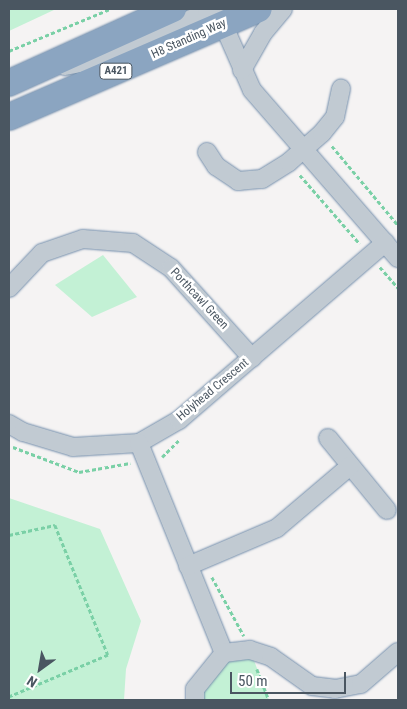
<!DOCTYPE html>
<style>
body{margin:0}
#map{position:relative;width:407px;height:709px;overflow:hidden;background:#f5f3f3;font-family:"Roboto Condensed",sans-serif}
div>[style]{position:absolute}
.green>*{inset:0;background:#c3f1d5}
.path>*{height:2.5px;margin-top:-1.25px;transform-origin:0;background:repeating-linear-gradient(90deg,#7ad0a6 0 4px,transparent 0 6.5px)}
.roads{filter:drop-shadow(0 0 1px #7690ad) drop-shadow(0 0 1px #7690ad)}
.minor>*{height:18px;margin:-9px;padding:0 9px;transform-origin:9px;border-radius:9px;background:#c1cad2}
.highway>*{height:26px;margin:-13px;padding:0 13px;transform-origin:13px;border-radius:13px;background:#8ba5c1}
span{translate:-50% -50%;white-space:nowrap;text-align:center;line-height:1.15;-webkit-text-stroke:5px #fff;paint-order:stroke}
.shield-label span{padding:1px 4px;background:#fff;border:1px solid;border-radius:4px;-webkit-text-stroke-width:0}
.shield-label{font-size:11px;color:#4a5661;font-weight:700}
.street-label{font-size:12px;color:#4a5661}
.frame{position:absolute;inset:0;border:10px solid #4a5661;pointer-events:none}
.north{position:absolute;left:15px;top:644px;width:50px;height:50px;-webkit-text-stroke:4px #fff;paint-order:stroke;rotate:212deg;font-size:14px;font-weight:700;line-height:20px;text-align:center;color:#4a5661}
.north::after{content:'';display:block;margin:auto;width:18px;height:22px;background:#4a5661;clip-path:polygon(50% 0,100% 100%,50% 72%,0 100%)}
.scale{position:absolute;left:230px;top:672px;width:116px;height:22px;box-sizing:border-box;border:2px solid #4a5661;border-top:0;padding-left:6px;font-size:15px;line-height:18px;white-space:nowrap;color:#4a5661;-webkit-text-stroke:4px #fff;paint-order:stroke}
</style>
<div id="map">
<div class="green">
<i style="clip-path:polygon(9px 9px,56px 9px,9px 31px)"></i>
<i style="clip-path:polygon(103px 255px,137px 297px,92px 317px,55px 285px)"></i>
<i style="clip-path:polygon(9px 498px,100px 529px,141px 621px,126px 669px,124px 700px,9px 700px)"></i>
<i style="clip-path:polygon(250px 650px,269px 700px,195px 700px,224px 653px)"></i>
</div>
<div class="path">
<i style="left:9px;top:51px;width:109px;rotate:-22.6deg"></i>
<i style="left:332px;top:146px;width:103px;rotate:50.1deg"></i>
<i style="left:300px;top:175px;width:91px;rotate:49deg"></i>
<i style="left:380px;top:267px;width:28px;rotate:49deg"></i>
<i style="left:13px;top:447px;width:71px;rotate:20.7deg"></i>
<i style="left:79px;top:472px;width:52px;rotate:-10deg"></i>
<i style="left:162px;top:457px;width:24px;rotate:-45deg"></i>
<i style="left:9px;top:535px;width:47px;rotate:-12.3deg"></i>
<i style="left:55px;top:525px;width:140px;rotate:67.8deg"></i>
<i style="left:108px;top:655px;width:108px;rotate:157deg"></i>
<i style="left:212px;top:577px;width:67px;rotate:61.5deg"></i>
<i style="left:257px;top:669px;width:33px;rotate:69deg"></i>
</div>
<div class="roads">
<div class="minor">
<i style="left:221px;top:9px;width:15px;rotate:82deg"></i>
<i style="left:223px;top:24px;width:72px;rotate:66.3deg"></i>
<i style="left:252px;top:90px;width:223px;rotate:49deg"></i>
<i style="left:65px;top:66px;width:36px;rotate:-11deg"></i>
<i style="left:100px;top:59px;width:117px;rotate:-23.7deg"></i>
<i style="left:207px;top:12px;width:13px;rotate:4deg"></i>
<i style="left:242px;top:70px;width:43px;rotate:-60.4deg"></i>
<i style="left:263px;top:33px;width:31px;rotate:-50deg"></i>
<i style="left:207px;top:152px;width:17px;rotate:57deg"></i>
<i style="left:216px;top:166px;width:27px;rotate:34deg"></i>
<i style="left:238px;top:181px;width:24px;rotate:-5deg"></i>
<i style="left:262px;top:179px;width:32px;rotate:-32deg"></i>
<i style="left:289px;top:162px;width:44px;rotate:-41.3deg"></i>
<i style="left:322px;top:133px;width:21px;rotate:-51deg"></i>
<i style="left:335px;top:117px;width:29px;rotate:-78deg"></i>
<i style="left:9px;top:288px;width:48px;rotate:-46.7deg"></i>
<i style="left:42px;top:253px;width:43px;rotate:-18.9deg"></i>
<i style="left:83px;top:239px;width:50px;rotate:4.6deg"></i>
<i style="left:133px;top:243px;width:45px;rotate:33.3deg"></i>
<i style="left:171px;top:268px;width:121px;rotate:48deg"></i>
<i style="left:9px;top:424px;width:16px;rotate:30deg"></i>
<i style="left:23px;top:432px;width:52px;rotate:16.7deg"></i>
<i style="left:73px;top:447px;width:66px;rotate:-3.5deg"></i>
<i style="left:139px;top:443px;width:46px;rotate:-29.9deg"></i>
<i style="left:179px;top:420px;width:272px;rotate:-40.7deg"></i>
<i style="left:328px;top:438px;width:93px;rotate:50.7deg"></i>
<i style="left:139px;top:443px;width:227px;rotate:68deg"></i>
<i style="left:188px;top:566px;width:97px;rotate:-23.1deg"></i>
<i style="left:277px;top:528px;width:96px;rotate:-40.3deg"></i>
<i style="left:195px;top:700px;width:11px;rotate:-90deg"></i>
<i style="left:195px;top:689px;width:46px;rotate:-51.1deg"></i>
<i style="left:224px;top:653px;width:26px;rotate:-7deg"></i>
<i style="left:250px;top:650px;width:22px;rotate:18deg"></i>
<i style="left:271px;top:657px;width:50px;rotate:35.3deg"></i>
<i style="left:312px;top:686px;width:23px;rotate:7deg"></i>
<i style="left:335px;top:689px;width:26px;rotate:-11deg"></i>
<i style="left:361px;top:684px;width:49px;rotate:-40.9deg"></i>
</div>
<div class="highway">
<i style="left:9px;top:83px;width:180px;rotate:-24.3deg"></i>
<i style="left:9px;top:117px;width:272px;rotate:-23.4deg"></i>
</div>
</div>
<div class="shield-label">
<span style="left:116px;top:71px">A421</span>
</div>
<div class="street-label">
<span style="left:189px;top:39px;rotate:-24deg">H8 Standing Way</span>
<span style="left:199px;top:299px;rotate:47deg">Porthcawl Green</span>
<span style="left:213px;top:390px;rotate:-40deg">Holyhead Crescent</span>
</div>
<div class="frame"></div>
<div class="north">N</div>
<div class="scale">50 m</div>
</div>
